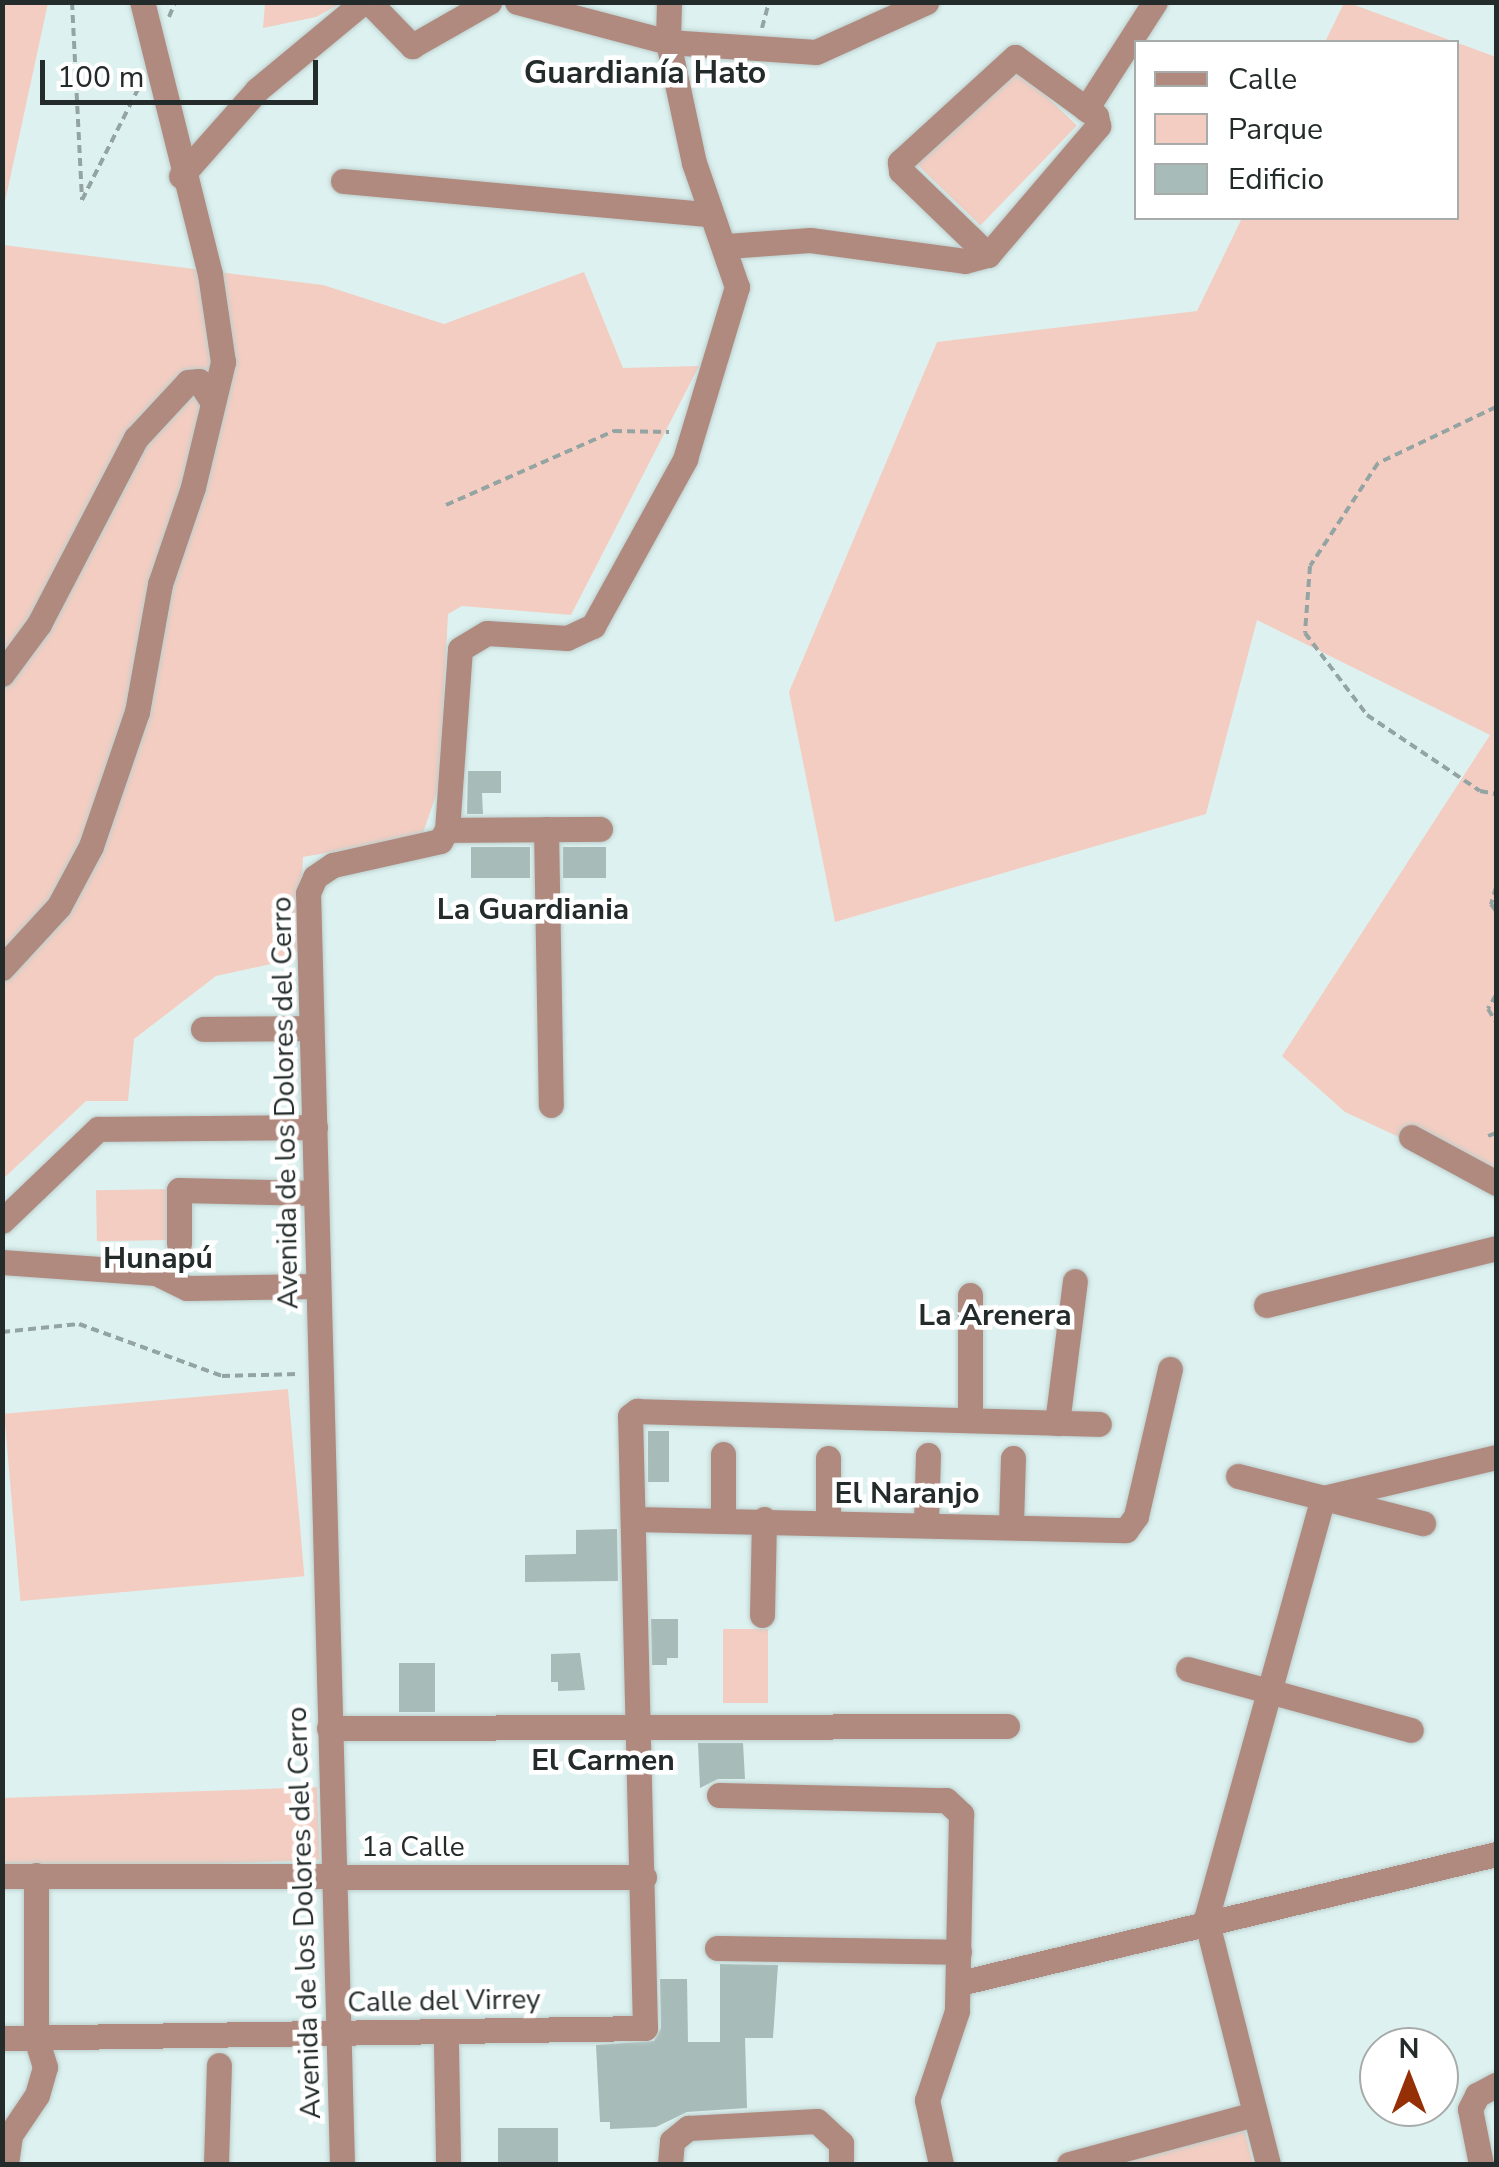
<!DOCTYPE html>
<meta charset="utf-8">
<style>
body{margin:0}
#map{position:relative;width:1499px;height:2167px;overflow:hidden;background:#ddf2f0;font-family:"Nunito Sans",sans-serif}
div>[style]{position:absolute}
.green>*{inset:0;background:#f3cdc1;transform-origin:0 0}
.building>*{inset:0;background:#a7bcb9;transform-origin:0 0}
.path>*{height:4px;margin-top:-2px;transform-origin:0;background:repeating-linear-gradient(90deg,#94a4a2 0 8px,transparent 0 13px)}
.roads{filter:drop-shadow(0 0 2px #bccecd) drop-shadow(0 0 2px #bccecd)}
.minor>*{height:25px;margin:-12.5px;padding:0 12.5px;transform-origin:12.5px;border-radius:12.5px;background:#b08a7e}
span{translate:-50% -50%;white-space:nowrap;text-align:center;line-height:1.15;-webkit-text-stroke:9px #fff;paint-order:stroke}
.street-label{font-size:28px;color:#242c2b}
.neighbourhood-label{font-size:30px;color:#242c2b;font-weight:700}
.quarter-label{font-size:32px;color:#242c2b;font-weight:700}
.frame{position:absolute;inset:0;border:5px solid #242c2b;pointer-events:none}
.legend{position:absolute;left:1134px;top:40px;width:325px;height:180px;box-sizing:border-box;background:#fff;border:2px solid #a7abaa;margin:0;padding:12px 18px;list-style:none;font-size:30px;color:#242c2b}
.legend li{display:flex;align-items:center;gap:20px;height:50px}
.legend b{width:50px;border:2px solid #a7abaa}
.north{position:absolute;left:1359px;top:2027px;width:100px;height:100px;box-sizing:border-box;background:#fff;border:2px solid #a7abaa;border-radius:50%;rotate:0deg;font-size:28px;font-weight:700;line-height:40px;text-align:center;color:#242c2b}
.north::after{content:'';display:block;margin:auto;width:35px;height:45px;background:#952f05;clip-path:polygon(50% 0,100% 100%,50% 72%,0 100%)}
.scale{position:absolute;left:40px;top:60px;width:278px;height:45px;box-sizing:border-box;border:5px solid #242c2b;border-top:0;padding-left:12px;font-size:30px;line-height:35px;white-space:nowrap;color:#242c2b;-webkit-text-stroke:8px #fff;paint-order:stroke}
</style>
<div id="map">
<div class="green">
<i style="clip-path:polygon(3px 2px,48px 3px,3px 211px,2px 3px)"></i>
<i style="clip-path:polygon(265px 2px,342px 2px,342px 3px,316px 17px,263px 28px)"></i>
<i style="clip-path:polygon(1344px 3px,1349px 3px,1496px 57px,1496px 1182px,1345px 1112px,1282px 1056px,1490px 735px,1257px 620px,1206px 814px,835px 922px,789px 692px,937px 342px,1197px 311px,1242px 218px,1456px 218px,1456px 42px,1325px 42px)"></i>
<i style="left:1010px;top:61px;width:93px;height:139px;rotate:44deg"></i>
<i style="clip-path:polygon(3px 245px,323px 285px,444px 324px,584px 272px,623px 368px,699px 366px,571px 615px,462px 606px,448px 614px,439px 786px,422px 836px,303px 857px,298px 950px,289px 960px,216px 976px,134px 1039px,128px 1101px,86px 1101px,3px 1179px)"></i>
<i style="left:172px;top:1189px;width:51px;height:76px;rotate:89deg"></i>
<i style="left:288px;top:1389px;width:188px;height:285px;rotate:85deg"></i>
<i style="left:723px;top:1629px;width:45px;height:74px"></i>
<i style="left:317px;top:1787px;width:73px;height:315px;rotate:88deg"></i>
<i style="clip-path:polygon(1244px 2128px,1253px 2164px,1099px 2164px)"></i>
</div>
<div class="building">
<i style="clip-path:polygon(468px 771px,501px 771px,501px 793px,482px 793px,483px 814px,467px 814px)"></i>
<i style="left:471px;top:847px;width:59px;height:31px"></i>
<i style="left:563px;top:847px;width:43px;height:31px"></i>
<i style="left:648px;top:1431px;width:21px;height:51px"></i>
<i style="clip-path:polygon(617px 1529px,618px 1581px,525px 1582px,525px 1555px,576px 1554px,576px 1530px)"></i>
<i style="clip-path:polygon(651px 1619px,678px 1619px,678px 1658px,667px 1658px,667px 1665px,652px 1665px)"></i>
<i style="clip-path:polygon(580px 1653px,585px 1690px,558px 1691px,558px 1682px,551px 1682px,551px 1654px)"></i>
<i style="left:399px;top:1663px;width:36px;height:49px"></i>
<i style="clip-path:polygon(698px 1743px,743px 1743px,745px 1779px,718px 1779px,700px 1788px)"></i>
<i style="clip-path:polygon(720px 1964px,778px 1965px,773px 2038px,745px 2038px,747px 2108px,687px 2112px,656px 2127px,610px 2129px,610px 2122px,600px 2122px,596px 2045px,654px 2041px,661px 2028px,660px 1979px,687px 1979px,688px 2042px,720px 2042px)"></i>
<i style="left:558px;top:2128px;width:36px;height:60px;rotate:90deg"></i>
</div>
<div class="path">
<i style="left:72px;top:2px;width:198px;rotate:87.1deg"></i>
<i style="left:82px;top:200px;width:129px;rotate:-63.2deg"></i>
<i style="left:169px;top:17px;width:16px;rotate:-68deg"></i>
<i style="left:762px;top:28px;width:27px;rotate:-75deg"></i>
<i style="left:1496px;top:407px;width:131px;rotate:154.6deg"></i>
<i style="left:1378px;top:463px;width:123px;rotate:123.4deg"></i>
<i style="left:1310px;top:566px;width:67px;rotate:94.3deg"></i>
<i style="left:1305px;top:633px;width:103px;rotate:52.9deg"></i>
<i style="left:1367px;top:715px;width:136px;rotate:33.9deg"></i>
<i style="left:1480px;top:791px;width:16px;rotate:11deg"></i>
<i style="left:446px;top:505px;width:184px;rotate:-23.8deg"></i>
<i style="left:614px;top:431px;width:55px;rotate:1deg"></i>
<i style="left:1496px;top:887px;width:18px;rotate:106deg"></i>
<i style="left:1491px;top:904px;width:9px;rotate:54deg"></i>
<i style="left:1496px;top:995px;width:16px;rotate:120deg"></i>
<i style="left:1488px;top:1009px;width:15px;rotate:58deg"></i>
<i style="left:1488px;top:1136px;width:9px;rotate:-21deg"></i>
<i style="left:2px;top:1332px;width:77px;rotate:-5.9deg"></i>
<i style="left:79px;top:1324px;width:152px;rotate:20deg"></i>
<i style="left:222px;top:1376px;width:76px;rotate:-1.5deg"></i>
</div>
<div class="roads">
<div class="minor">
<i style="left:369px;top:2px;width:62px;rotate:45.7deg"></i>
<i style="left:412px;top:46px;width:89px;rotate:-29.7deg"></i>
<i style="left:517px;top:2px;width:156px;rotate:14.8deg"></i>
<i style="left:668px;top:42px;width:148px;rotate:3.9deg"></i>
<i style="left:816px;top:52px;width:121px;rotate:-24.4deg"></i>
<i style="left:1086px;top:109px;width:127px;rotate:-57.2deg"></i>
<i style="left:181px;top:176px;width:115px;rotate:-48.5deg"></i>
<i style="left:257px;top:90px;width:138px;rotate:-39.7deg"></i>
<i style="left:343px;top:181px;width:367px;rotate:5.2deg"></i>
<i style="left:727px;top:246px;width:83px;rotate:-4.1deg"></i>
<i style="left:810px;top:240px;width:156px;rotate:7.7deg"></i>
<i style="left:965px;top:261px;width:24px;rotate:-15deg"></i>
<i style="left:988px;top:255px;width:170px;rotate:-49.5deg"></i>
<i style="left:1098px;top:126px;width:10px;rotate:-101deg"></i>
<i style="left:1096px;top:116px;width:100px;rotate:-143.9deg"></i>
<i style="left:1015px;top:57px;width:156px;rotate:137.6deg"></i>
<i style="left:900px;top:162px;width:9px;rotate:84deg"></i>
<i style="left:901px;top:171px;width:121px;rotate:44deg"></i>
<i style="left:2px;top:674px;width:62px;rotate:-53.5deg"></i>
<i style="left:39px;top:624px;width:210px;rotate:-62.5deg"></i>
<i style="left:136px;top:438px;width:76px;rotate:-47.1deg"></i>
<i style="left:188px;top:382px;width:11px;rotate:-5deg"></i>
<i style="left:199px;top:381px;width:24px;rotate:57deg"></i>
<i style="left:546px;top:829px;width:276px;rotate:89deg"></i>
<i style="left:447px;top:830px;width:153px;rotate:-0.4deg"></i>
<i style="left:2px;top:968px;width:84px;rotate:-47.4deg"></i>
<i style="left:59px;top:906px;width:68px;rotate:-61.9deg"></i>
<i style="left:91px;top:846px;width:142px;rotate:-71.1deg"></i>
<i style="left:137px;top:712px;width:130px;rotate:-79.8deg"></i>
<i style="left:160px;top:584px;width:102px;rotate:-71.2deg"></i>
<i style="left:193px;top:487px;width:129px;rotate:-76.5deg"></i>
<i style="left:223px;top:362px;width:89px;rotate:-98.4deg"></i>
<i style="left:210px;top:274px;width:280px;rotate:-104deg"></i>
<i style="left:203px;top:1029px;width:108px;rotate:-0.5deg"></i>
<i style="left:1411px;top:1137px;width:97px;rotate:28.4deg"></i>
<i style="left:2px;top:1221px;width:133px;rotate:-43.8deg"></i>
<i style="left:98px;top:1129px;width:217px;rotate:-0.5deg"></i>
<i style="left:179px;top:1243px;width:53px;rotate:-90deg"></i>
<i style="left:179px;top:1190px;width:137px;rotate:1.3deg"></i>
<i style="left:2px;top:1262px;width:154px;rotate:4.1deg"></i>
<i style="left:156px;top:1273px;width:34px;rotate:26deg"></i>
<i style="left:187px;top:1288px;width:130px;rotate:-0.9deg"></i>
<i style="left:970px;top:1295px;width:125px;rotate:90deg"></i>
<i style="left:1266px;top:1305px;width:237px;rotate:-13.9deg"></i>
<i style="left:1057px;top:1423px;width:143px;rotate:-82.8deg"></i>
<i style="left:723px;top:1454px;width:65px;rotate:90deg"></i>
<i style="left:828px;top:1458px;width:62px;rotate:90deg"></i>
<i style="left:1238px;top:1476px;width:191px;rotate:14.3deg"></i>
<i style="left:635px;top:1519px;width:491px;rotate:1.3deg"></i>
<i style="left:1126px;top:1530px;width:17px;rotate:-54deg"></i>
<i style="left:1136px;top:1516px;width:151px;rotate:-77deg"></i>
<i style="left:926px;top:1522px;width:67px;rotate:-88.3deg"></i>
<i style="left:1011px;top:1524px;width:66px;rotate:-88.3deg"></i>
<i style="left:762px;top:1615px;width:96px;rotate:-88.8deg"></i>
<i style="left:1188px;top:1669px;width:231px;rotate:15.3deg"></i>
<i style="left:329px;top:1728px;width:678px;rotate:-0.17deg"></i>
<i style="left:719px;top:1795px;width:227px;rotate:1.3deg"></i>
<i style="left:946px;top:1800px;width:21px;rotate:43deg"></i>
<i style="left:961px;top:1814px;width:197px;rotate:91.2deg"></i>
<i style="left:957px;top:2011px;width:94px;rotate:108.6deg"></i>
<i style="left:927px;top:2100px;width:66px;rotate:77.7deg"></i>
<i style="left:2px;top:1876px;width:642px;rotate:0.09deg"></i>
<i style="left:717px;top:1948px;width:242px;rotate:0.9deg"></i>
<i style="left:960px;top:1983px;width:551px;rotate:-13.53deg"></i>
<i style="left:2px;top:2038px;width:643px;rotate:-0.89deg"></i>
<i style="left:645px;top:2028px;width:612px;rotate:-91.4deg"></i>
<i style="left:630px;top:1416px;width:9px;rotate:-36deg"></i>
<i style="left:637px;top:1411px;width:462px;rotate:1.6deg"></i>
<i style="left:446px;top:2045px;width:119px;rotate:89deg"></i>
<i style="left:6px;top:2164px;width:29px;rotate:-82deg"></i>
<i style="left:10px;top:2135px;width:48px;rotate:-56deg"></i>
<i style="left:37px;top:2095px;width:29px;rotate:-74deg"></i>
<i style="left:45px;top:2067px;width:31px;rotate:-107deg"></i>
<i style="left:36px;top:2037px;width:162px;rotate:-90deg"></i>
<i style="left:216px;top:2164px;width:99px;rotate:-88.3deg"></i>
<i style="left:342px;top:2164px;width:1271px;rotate:-91.53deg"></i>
<i style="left:308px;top:893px;width:17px;rotate:-66deg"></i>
<i style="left:315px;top:877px;width:22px;rotate:-34deg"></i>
<i style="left:333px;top:865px;width:110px;rotate:-12.6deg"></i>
<i style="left:440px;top:841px;width:13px;rotate:-58deg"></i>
<i style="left:447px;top:830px;width:181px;rotate:-85.9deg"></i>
<i style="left:460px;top:649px;width:31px;rotate:-31deg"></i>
<i style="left:487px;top:633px;width:80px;rotate:3.6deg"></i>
<i style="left:567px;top:638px;width:29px;rotate:-25deg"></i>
<i style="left:593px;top:626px;width:191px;rotate:-61.1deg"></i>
<i style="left:685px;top:459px;width:180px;rotate:-73.2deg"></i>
<i style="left:737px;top:287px;width:131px;rotate:-109.1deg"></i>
<i style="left:694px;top:163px;width:124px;rotate:-102.1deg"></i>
<i style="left:668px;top:42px;width:40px;rotate:-88.6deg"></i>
<i style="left:670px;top:2164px;width:23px;rotate:-85deg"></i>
<i style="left:672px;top:2141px;width:21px;rotate:-39deg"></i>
<i style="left:688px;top:2128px;width:129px;rotate:-3.1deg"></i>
<i style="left:817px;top:2121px;width:33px;rotate:43deg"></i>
<i style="left:841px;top:2143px;width:21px;rotate:90deg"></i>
<i style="left:1069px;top:2164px;width:192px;rotate:-15.1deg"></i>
<i style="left:1268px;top:2164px;width:253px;rotate:-104.2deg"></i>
<i style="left:1206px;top:1919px;width:437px;rotate:-74.5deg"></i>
<i style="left:1323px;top:1498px;width:178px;rotate:-13.3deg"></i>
<i style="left:1481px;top:2164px;width:56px;rotate:-101.3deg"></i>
<i style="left:1470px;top:2109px;width:16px;rotate:-63deg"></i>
<i style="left:1477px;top:2095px;width:21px;rotate:-28deg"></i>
</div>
</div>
<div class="street-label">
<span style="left:285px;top:1103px;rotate:-91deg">Avenida de los Dolores del Cerro</span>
<span style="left:413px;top:1847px">1a Calle</span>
<span style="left:304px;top:1913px;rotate:-92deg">Avenida de los Dolores del Cerro</span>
<span style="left:444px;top:2001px;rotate:-1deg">Calle del Virrey</span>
</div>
<div class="neighbourhood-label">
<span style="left:533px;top:910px">La Guardiania</span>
<span style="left:158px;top:1259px">Hunapú</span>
<span style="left:995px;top:1316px">La Arenera</span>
<span style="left:907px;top:1494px">El Naranjo</span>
<span style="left:603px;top:1761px">El Carmen</span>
</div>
<div class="quarter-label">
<span style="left:645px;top:73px">Guardianía Hato</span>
</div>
<div class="frame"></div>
<ul class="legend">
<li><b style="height:12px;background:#b08a7e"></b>Calle</li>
<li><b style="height:28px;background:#f3cdc1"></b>Parque</li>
<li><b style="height:28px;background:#a7bcb9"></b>Edificio</li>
</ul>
<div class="north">N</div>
<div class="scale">100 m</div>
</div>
